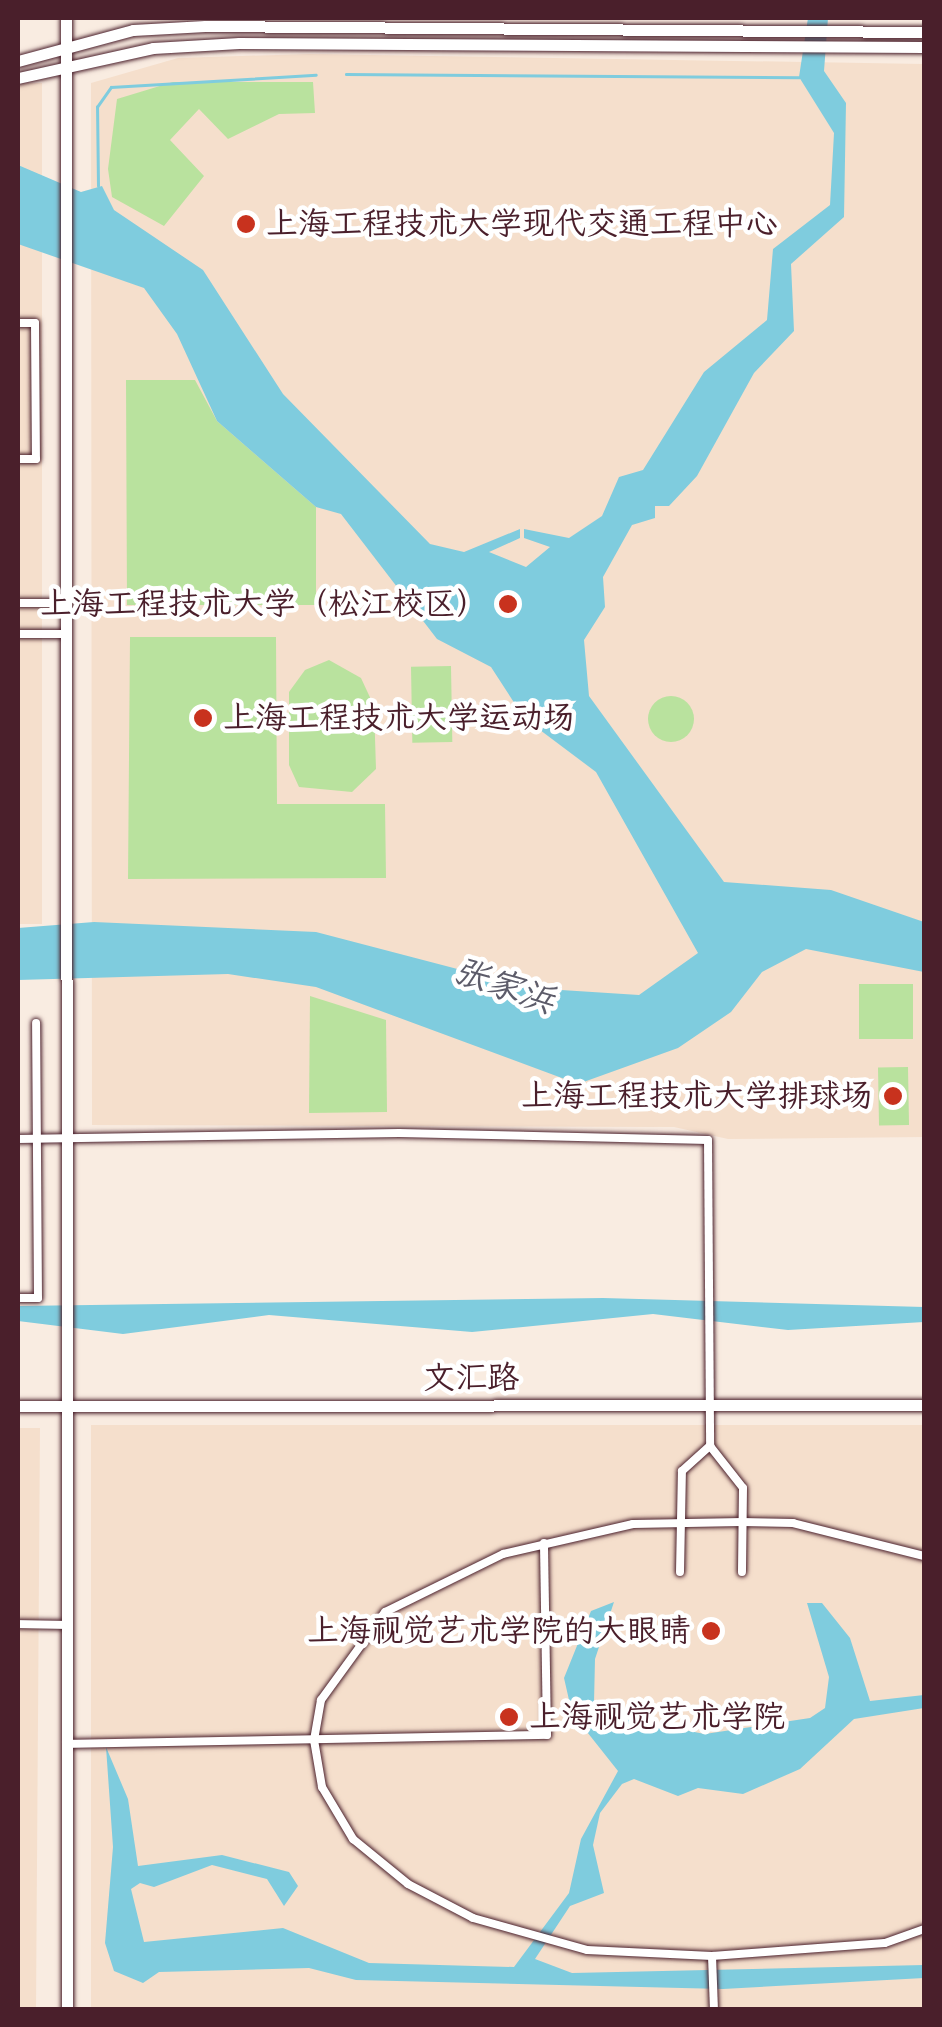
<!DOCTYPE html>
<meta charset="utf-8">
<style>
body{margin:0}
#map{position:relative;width:942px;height:2027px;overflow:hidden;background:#f9ece1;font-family:"Comic Neue","LXGW WenKai TC",sans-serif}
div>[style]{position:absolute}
.built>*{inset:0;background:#f5dfcc;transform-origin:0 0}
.green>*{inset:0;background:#b9e29e;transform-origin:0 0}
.round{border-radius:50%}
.water>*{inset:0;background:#7fccde}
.stream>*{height:2.5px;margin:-1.25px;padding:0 1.25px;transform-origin:1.25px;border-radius:1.25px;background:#7fccde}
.roads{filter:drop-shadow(0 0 2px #4a1f2b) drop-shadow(0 0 2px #4a1f2b)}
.minor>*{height:8px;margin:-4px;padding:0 4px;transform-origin:4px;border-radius:4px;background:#fff}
.secondary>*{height:11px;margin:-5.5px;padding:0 5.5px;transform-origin:5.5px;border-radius:5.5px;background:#fff}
.dots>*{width:28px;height:28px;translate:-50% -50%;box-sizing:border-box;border:5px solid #fff;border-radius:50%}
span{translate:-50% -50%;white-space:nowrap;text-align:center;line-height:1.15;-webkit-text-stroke:9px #fff;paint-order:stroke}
.poi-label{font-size:32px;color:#4a1f2b}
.left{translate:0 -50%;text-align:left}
.right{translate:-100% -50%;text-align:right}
.street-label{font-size:32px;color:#4a1f2b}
.water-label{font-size:35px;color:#5d5c6a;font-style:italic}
.frame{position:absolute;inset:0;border:20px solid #4a1f2b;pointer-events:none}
</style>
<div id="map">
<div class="built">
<i style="clip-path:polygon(309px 54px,924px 64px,924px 1137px,728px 1139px,674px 1127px,92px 1125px,91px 83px,178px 58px)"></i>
<i style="left:42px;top:83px;width:841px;height:28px;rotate:90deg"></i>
<i style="left:91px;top:1425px;width:833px;height:584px"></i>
<i style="clip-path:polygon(18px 1428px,40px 1428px,36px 2009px,18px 2010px)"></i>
</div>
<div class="green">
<i style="clip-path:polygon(173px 82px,313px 82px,315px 113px,279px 114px,228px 139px,199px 109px,170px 140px,204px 176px,164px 226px,112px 197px,108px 169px,117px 99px)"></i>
<i style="clip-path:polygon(126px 380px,195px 380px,217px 421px,316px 507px,316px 605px,127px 605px)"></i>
<i style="clip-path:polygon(130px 637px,276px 637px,277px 804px,385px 804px,386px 878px,128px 879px)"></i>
<i style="clip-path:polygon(329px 660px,361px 678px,374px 706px,376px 769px,352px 792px,299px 787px,289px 765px,289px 692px,305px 670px)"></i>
<i style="left:451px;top:666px;width:76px;height:40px;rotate:89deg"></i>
<i class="round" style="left:648px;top:696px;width:46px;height:46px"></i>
<i style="left:913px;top:984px;width:55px;height:54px;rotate:90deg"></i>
<i style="clip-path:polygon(310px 996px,386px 1020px,387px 1112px,309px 1113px)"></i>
<i style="left:908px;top:1067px;width:58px;height:30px;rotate:89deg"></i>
</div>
<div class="water">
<i style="clip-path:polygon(808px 18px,828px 18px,824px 71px,846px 103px,844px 217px,791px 264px,794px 331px,754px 373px,697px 476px,669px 506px,655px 506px,655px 518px,632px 525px,603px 577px,605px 607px,584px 640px,589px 696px,724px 882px,831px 890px,924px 922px,924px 972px,806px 949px,762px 972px,731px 1012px,678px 1048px,578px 1084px,316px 987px,228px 974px,18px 980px,18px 928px,94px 922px,316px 932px,530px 988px,639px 995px,698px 953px,596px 772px,524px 718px,491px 667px,437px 639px,341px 514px,316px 507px,217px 421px,177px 334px,144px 288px,18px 244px,18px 165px,81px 192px,102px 186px,114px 210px,203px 270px,283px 394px,430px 544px,464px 552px,520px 529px,520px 538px,489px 552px,526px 567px,550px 547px,524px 538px,524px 529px,569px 538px,602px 516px,619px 477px,643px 470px,704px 372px,767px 320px,773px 249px,830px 205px,834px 133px,799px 77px)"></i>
<i style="clip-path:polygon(603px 1298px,924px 1307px,924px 1322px,788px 1330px,653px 1314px,472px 1332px,269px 1315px,123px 1334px,18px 1321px,18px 1306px)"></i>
<i style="clip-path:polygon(614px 1602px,595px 1659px,594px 1703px,614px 1717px,705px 1734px,810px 1718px,825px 1708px,829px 1677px,807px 1603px,822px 1603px,850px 1638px,870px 1701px,924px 1695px,924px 1708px,854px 1719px,800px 1769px,743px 1794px,698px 1788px,678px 1796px,634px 1779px,622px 1784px,600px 1813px,593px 1845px,604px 1893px,570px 1906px,535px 1959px,572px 1973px,924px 1965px,924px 1978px,723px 1989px,356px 1980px,309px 1968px,159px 1972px,143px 1983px,114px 1971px,105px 1943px,113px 1847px,106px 1747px,128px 1799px,138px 1866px,222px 1855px,289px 1872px,298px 1886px,284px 1906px,267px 1879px,212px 1865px,154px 1887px,140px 1883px,131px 1889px,144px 1942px,283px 1928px,369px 1963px,514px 1967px,569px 1893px,581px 1839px,618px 1771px,572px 1713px,564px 1678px,591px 1611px)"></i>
</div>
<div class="stream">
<i style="left:346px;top:74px;width:453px;rotate:0.4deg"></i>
<i style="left:98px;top:186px;width:79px;rotate:-90.7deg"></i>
<i style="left:97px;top:107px;width:24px;rotate:-55deg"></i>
<i style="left:111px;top:87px;width:205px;rotate:-3.4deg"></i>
</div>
<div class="roads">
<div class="minor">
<i style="left:18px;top:323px;width:17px"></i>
<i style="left:35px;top:323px;width:136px;rotate:89.6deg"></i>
<i style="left:36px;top:459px;width:18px;rotate:180deg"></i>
<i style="left:18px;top:603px;width:44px"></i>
<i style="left:18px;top:634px;width:44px"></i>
<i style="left:18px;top:1139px;width:381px;rotate:-0.9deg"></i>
<i style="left:399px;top:1133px;width:309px;rotate:1.3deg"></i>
<i style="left:708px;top:1140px;width:306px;rotate:89.6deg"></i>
<i style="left:710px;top:1446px;width:53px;rotate:51.8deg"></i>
<i style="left:743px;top:1488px;width:84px;rotate:90.7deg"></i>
<i style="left:18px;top:1298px;width:20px"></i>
<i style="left:38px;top:1298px;width:275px;rotate:-90.4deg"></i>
<i style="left:924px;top:1556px;width:135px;rotate:-165.9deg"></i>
<i style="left:793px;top:1523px;width:51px;rotate:-178.9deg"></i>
<i style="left:742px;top:1522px;width:109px;rotate:178.9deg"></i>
<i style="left:633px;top:1524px;width:133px;rotate:167deg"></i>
<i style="left:503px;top:1554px;width:131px;rotate:153.8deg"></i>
<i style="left:385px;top:1612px;width:109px;rotate:126deg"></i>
<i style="left:321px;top:1700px;width:41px;rotate:99.9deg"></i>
<i style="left:314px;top:1740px;width:48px;rotate:80.3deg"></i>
<i style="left:322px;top:1787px;width:61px;rotate:59.2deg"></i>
<i style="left:353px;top:1839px;width:71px;rotate:39.3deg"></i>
<i style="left:408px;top:1884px;width:73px;rotate:27.6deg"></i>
<i style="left:473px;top:1918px;width:118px;rotate:15.7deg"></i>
<i style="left:587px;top:1950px;width:125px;rotate:2.7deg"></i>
<i style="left:712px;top:1956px;width:173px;rotate:-4.3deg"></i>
<i style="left:885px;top:1943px;width:41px;rotate:-19.7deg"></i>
<i style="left:680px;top:1572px;width:101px;rotate:-88.9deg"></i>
<i style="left:682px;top:1471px;width:38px;rotate:-42deg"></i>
<i style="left:18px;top:1624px;width:47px;rotate:1.2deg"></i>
<i style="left:66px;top:1744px;width:481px;rotate:-1.1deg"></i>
<i style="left:547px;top:1735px;width:192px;rotate:-90.9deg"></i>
<i style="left:712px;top:1956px;width:54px;rotate:87.9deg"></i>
</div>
<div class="secondary">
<i style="left:66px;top:18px;width:1992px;rotate:89.97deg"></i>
<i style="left:18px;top:61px;width:119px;rotate:-15.1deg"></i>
<i style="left:133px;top:30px;width:72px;rotate:-3.2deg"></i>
<i style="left:205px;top:26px;width:719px;rotate:0.48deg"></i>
<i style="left:18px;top:78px;width:138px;rotate:-12.5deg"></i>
<i style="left:153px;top:48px;width:86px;rotate:-3.3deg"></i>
<i style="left:239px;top:43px;width:685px;rotate:0.33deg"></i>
<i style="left:18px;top:1406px;width:906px;rotate:-0.06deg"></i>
</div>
</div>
<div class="dots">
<i style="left:246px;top:224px;background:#c8321e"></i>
<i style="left:508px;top:604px;background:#c8321e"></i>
<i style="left:203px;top:718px;background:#c8321e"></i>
<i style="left:893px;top:1096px;background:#c8321e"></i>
<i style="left:711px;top:1631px;background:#c8321e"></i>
<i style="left:509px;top:1717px;background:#c8321e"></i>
</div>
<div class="poi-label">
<span class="left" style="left:266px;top:224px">上海工程技术大学现代交通工程中心</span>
<span class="right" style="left:488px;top:604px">上海工程技术大学（松江校区）</span>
<span class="left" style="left:223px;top:718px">上海工程技术大学运动场</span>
<span class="right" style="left:873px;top:1096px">上海工程技术大学排球场</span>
<span class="right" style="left:691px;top:1631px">上海视觉艺术学院的大眼睛</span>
<span class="left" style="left:529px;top:1717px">上海视觉艺术学院</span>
</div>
<div class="street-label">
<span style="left:471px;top:1378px">文汇路</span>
</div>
<div class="water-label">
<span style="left:504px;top:986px;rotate:19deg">张家浜</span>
</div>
<div class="frame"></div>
</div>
